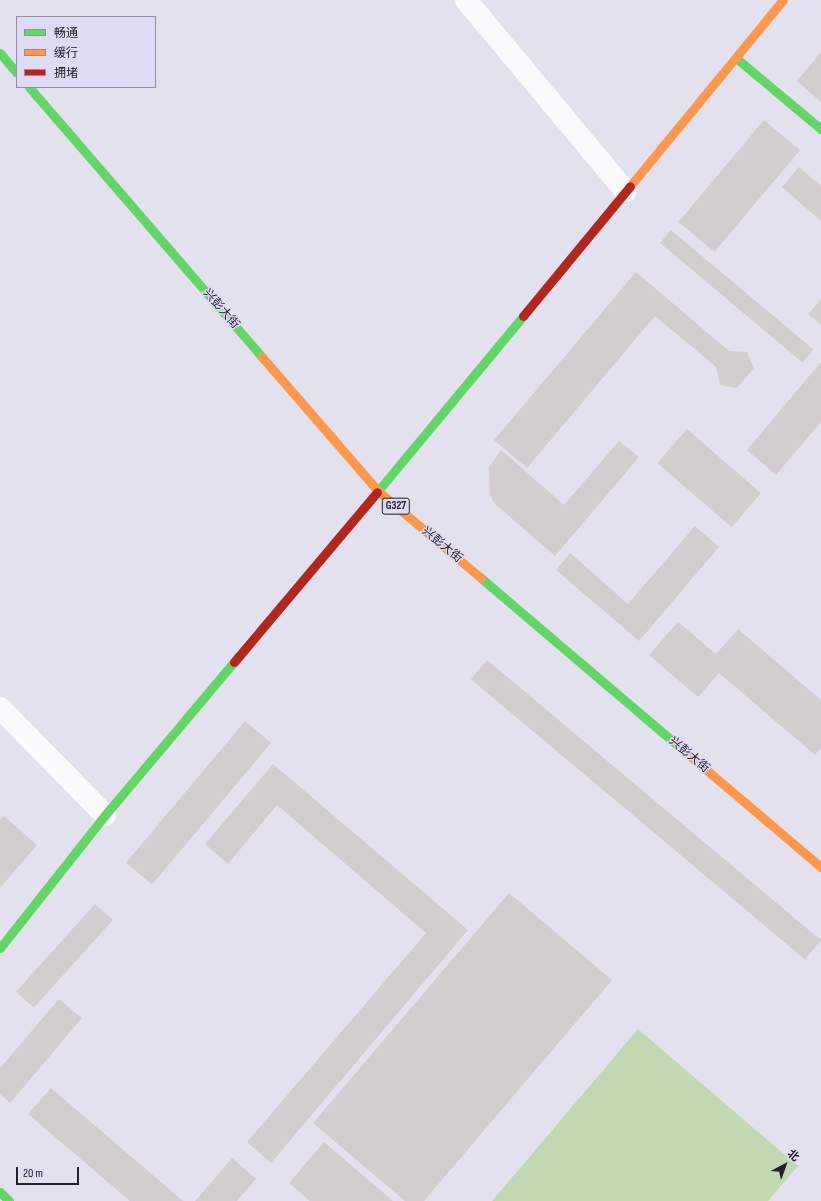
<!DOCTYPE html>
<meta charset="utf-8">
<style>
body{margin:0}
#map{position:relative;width:821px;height:1201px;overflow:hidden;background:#e4e1ee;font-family:"Sofia Sans Condensed","Noto Sans SC",sans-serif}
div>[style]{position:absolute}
.green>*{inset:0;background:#c2d8b2}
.building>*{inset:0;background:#d2cdcf;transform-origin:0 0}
.street>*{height:22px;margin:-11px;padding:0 11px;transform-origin:11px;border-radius:11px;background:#fbfafc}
.fast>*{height:9px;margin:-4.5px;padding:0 4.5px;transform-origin:4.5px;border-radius:4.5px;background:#63d668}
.slow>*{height:9px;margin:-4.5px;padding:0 4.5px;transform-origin:4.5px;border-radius:4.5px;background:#ff974d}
.jam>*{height:9px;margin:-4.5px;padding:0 4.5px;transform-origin:4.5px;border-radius:4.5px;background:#b3261e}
span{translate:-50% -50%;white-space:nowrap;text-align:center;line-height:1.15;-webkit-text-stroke:3px #e0dbf4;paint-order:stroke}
.shield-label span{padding:1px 3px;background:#e0dbf4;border:1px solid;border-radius:3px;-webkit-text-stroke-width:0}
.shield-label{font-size:11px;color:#22202a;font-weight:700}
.street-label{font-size:12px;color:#22202a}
.legend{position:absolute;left:16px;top:16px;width:140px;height:72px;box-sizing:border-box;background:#e0dbf4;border:1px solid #9490a3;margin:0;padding:5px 7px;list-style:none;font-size:12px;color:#22202a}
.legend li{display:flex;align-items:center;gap:8px;height:20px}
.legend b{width:20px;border:1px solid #9490a3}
.north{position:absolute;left:765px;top:1145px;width:40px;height:40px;-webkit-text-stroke:3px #e0dbf4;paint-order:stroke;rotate:41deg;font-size:11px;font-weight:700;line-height:16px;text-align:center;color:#22202a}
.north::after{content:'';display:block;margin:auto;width:14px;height:18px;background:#22202a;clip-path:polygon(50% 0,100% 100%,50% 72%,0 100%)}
.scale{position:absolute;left:16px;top:1167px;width:63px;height:18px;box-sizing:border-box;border:2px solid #22202a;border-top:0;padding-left:5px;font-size:12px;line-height:14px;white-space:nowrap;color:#22202a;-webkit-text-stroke:3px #e0dbf4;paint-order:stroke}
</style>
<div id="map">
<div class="green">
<i style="clip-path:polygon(638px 1029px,798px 1166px,768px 1201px,492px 1201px)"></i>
</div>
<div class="building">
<i style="clip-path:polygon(821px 52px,821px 102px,797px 81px)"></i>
<i style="left:764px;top:120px;width:47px;height:133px;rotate:40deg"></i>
<i style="clip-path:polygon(799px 167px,821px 186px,821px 221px,782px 187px)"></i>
<i style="left:671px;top:230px;width:186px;height:17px;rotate:40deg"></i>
<i style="clip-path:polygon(636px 272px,729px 351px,747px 352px,754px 368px,737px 388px,720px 385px,716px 367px,655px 316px,527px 468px,494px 440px)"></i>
<i style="clip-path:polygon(821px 299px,821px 325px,808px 314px)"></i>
<i style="clip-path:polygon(821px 362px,821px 422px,776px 475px,747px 450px)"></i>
<i style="left:687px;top:429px;width:98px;height:45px;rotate:41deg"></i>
<i style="clip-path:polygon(619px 441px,639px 457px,555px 556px,494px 503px,490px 495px,489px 467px,501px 450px,564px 505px)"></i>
<i style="clip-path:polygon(695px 526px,719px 547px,639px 641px,556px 570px,570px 553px,628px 604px)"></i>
<i style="clip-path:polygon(678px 622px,716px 654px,738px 629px,821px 700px,821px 748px,815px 755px,719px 673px,698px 697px,649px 655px)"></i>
<i style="left:487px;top:660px;width:436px;height:25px;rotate:40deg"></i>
<i style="left:245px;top:721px;width:34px;height:185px;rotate:40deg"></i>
<i style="clip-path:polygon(273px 764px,468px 930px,271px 1163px,247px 1142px,426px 933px,277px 805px,228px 864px,205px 844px)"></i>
<i style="clip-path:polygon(4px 816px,37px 845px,0 888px,0 820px)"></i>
<i style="clip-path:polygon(509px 893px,612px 980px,424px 1201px,405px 1201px,313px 1123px)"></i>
<i style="left:95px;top:904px;width:24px;height:118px;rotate:42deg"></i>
<i style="clip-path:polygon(59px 999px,82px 1018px,10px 1103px,0 1094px,0 1068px)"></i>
<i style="clip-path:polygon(51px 1088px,183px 1201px,130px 1201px,28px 1114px)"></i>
<i style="clip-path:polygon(324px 1142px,393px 1201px,310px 1201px,289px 1183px)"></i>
<i style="clip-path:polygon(232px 1158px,256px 1179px,237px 1201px,195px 1201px)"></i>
</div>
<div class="street">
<i style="left:466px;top:0;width:249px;rotate:50.2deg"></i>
<i style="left:0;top:708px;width:150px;rotate:45.5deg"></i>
</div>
<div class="fast">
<i style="left:0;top:53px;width:26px;rotate:50deg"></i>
<i style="left:736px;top:58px;width:111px;rotate:39.9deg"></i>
<i style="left:29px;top:87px;width:357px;rotate:49.2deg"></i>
<i style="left:377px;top:492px;width:229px;rotate:-50.3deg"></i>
<i style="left:481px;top:578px;width:275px;rotate:40.4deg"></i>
<i style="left:0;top:948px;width:169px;rotate:-51.7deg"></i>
<i style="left:105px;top:815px;width:200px;rotate:-49.9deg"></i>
<i style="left:0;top:1192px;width:13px;rotate:45deg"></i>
</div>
<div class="slow">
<i style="left:630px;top:186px;width:241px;rotate:-50.6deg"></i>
<i style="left:262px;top:357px;width:177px;rotate:49.1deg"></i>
<i style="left:378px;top:491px;width:135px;rotate:40.2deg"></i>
<i style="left:690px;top:756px;width:172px;rotate:40.3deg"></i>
</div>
<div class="jam">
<i style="left:523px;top:316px;width:168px;rotate:-50.5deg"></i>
<i style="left:234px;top:662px;width:222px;rotate:-49.9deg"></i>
</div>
<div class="shield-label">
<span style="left:396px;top:506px">G327</span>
</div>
<div class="street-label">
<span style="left:221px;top:309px;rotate:49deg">兴彭大街</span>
<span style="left:442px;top:545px;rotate:40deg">兴彭大街</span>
<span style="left:689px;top:755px;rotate:40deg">兴彭大街</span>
</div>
<ul class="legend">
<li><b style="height:5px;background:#63d668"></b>畅通</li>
<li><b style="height:5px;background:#ff974d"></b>缓行</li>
<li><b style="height:5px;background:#b3261e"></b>拥堵</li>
</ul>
<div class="north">北</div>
<div class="scale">20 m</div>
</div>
